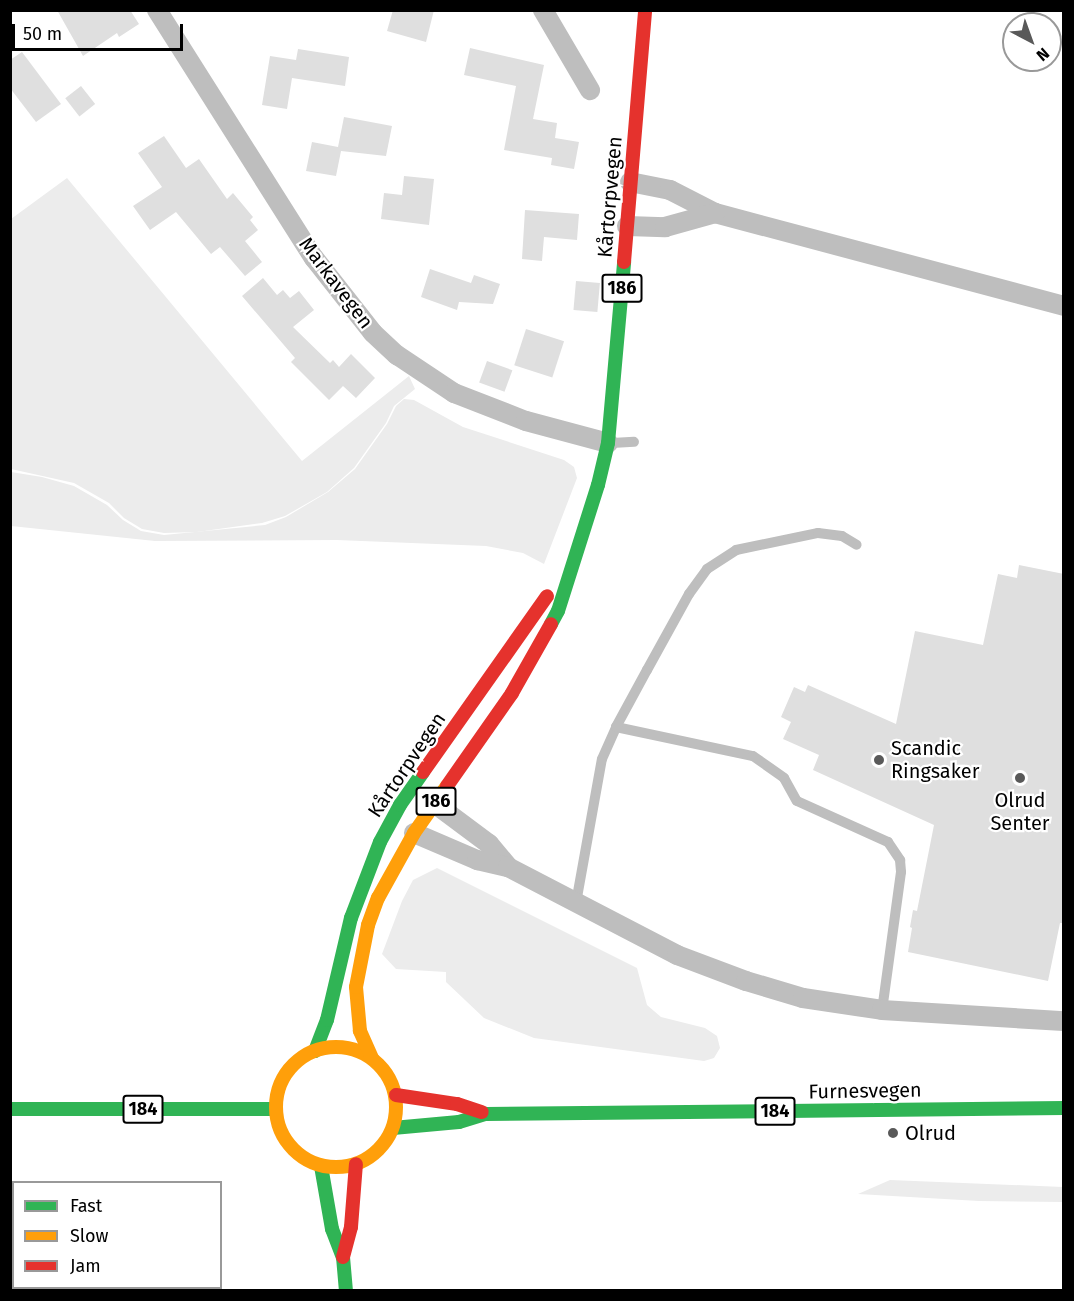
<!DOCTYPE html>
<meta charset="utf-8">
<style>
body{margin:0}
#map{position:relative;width:1074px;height:1301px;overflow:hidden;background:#fff;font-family:"Fira Sans",sans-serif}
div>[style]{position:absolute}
.green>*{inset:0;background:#ececec}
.building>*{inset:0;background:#dfdfdf;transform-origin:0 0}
.lane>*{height:10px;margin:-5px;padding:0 5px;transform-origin:5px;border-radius:5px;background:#bebebe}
.street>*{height:20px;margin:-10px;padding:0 10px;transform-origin:10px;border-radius:10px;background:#bebebe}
.fast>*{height:14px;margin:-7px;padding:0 7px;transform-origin:7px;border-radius:7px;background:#30b455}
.slow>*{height:14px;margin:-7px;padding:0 7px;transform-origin:7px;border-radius:7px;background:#ff9f0a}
.slow>.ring{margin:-7px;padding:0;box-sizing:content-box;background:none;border:14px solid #ff9f0a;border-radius:50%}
.jam>*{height:14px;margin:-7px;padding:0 7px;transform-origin:7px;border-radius:7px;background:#e5322d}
.dots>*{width:16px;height:16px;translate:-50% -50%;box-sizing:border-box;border:3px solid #fff;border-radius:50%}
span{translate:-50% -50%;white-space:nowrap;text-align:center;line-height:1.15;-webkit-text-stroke:4.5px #fff;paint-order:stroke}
.shield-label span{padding:2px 4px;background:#fff;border:2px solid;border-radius:4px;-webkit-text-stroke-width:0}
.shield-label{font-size:18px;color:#000;font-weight:700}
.street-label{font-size:20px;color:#000}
.poi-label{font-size:20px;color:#000}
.left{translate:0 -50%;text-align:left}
.frame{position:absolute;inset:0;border:12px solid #000;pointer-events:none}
.legend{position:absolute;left:12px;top:1181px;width:210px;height:108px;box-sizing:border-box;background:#fff;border:2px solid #999;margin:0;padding:8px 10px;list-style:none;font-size:18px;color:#000}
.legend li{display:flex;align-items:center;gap:12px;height:30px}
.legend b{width:30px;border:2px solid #999}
.north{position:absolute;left:1002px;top:12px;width:60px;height:60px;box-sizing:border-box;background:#fff;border:2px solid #999;border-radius:50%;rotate:139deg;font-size:16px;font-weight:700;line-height:24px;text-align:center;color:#000}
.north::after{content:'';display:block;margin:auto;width:21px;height:27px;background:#595959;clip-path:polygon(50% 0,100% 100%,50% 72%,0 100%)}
.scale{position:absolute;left:12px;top:24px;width:171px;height:27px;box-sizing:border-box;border:3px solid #000;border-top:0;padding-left:8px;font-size:18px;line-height:21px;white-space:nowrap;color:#000;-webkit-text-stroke:4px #fff;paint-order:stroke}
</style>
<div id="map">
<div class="green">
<i style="clip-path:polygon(67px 178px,302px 461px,409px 376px,415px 389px,394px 406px,386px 423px,354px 468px,327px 492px,285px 516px,262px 523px,197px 532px,164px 533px,142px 529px,124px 518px,109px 503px,74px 483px,11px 469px,11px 219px)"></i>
<i style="clip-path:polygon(404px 399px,414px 400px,463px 427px,564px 460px,574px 467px,577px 478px,544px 564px,523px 553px,486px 546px,337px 540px,155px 541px,11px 526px,11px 472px,42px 477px,74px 486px,107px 505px,123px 520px,141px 531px,164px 535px,265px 525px,286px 517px,328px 492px,355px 469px,387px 424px,396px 406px)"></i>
<i style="clip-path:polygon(437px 868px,637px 968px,647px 1005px,661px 1017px,705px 1028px,717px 1036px,720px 1048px,714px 1058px,704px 1061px,534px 1038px,484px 1018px,446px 982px,446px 972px,396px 969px,382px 954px,402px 901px,413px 880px)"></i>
<i style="clip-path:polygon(890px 1180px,1063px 1187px,1063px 1202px,979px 1201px,858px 1194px)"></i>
</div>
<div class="building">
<i style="clip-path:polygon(57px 10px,130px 10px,139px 24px,119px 37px,117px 33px,83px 56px)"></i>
<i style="clip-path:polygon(393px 10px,434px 10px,426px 42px,387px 31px)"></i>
<i style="clip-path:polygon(470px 48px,544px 65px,533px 119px,557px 123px,555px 138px,579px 142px,574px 169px,551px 165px,552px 158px,504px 150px,516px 86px,464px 75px)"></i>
<i style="clip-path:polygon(298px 49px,349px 57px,345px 86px,292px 78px,287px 109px,262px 105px,270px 56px,296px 60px)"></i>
<i style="clip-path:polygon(22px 52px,61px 104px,36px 122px,10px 88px,10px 60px)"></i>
<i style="left:81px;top:86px;width:23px;height:20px;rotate:52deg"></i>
<i style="clip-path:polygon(344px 117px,392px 126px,386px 156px,341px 151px,336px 176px,306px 171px,312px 142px,338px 147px)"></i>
<i style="clip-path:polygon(164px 136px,186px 168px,199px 159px,227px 199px,233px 193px,253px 217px,250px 220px,258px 230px,245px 241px,262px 262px,245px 276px,220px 247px,211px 254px,176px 212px,150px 230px,133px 206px,162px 187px,138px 153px)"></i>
<i style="clip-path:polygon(404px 176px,434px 179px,429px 225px,381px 219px,384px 193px,402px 195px)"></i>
<i style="clip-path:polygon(525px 210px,579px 214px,577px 240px,544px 237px,542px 261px,522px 259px)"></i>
<i style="clip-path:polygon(430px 269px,471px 283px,474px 275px,500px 284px,493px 304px,459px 302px,457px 310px,421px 297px)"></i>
<i style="clip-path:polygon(263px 278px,277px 295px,283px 290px,290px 298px,299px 291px,314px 310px,293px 327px,330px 363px,333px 360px,339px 367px,351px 354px,375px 378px,356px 398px,343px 386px,329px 400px,291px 362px,295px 358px,242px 296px)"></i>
<i style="left:576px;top:281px;width:24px;height:29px;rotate:5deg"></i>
<i style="left:526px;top:329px;width:40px;height:38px;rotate:18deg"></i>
<i style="left:487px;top:361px;width:27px;height:23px;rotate:20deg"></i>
<i style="clip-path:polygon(1019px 565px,1064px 574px,1064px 923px,1060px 923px,1048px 981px,908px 952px,912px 928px,910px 927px,913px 910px,917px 911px,934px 825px,813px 770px,819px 755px,783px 739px,791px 722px,781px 717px,794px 687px,805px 692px,808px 685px,896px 724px,915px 631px,983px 645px,998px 574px,1017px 578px)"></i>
</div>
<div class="lane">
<i style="left:612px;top:443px;width:22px;rotate:-3deg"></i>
<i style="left:616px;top:727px;width:140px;rotate:12deg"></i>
<i style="left:753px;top:756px;width:38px;rotate:35deg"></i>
<i style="left:784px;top:778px;width:26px;rotate:61deg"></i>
<i style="left:797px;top:801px;width:100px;rotate:24.3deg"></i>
<i style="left:888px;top:842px;width:22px;rotate:56deg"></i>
<i style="left:900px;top:860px;width:12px;rotate:85deg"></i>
<i style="left:901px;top:872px;width:139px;rotate:97.8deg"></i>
<i style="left:576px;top:903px;width:146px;rotate:-79.8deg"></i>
<i style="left:602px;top:759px;width:35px;rotate:-66deg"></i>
<i style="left:616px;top:727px;width:65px;rotate:-61.5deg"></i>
<i style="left:647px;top:670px;width:87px;rotate:-61.1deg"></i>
<i style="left:689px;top:594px;width:31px;rotate:-54deg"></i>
<i style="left:707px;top:569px;width:35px;rotate:-33deg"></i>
<i style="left:736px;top:550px;width:84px;rotate:-11.7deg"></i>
<i style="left:818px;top:533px;width:24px;rotate:7deg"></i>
<i style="left:842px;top:536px;width:17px;rotate:31deg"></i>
</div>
<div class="street">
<i style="left:157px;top:10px;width:294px;rotate:57.7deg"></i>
<i style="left:314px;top:258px;width:95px;rotate:51.8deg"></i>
<i style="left:373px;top:333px;width:33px;rotate:43deg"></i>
<i style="left:397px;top:355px;width:69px;rotate:33.7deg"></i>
<i style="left:454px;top:393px;width:77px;rotate:21.3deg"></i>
<i style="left:526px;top:421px;width:85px;rotate:15deg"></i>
<i style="left:543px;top:10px;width:93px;rotate:59.6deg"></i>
<i style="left:630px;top:182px;width:41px;rotate:11.3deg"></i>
<i style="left:670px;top:190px;width:51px;rotate:27.1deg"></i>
<i style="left:715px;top:213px;width:361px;rotate:14.9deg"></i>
<i style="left:627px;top:226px;width:38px;rotate:2deg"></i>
<i style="left:665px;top:227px;width:52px;rotate:-15.6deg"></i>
<i style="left:434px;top:803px;width:69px;rotate:36.7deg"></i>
<i style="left:489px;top:844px;width:30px;rotate:50deg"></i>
<i style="left:414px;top:833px;width:69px;rotate:23.2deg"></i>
<i style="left:477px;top:860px;width:32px;rotate:13deg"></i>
<i style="left:508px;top:867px;width:191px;rotate:27.5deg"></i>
<i style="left:677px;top:955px;width:74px;rotate:20.6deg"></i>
<i style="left:746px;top:981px;width:59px;rotate:16.6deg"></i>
<i style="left:803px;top:998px;width:80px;rotate:8.6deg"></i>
<i style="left:882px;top:1010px;width:182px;rotate:3.5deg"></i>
</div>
<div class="fast">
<i style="left:551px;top:624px;width:15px;rotate:-62deg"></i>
<i style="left:558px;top:611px;width:132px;rotate:-72.4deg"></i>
<i style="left:598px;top:485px;width:43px;rotate:-76.6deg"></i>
<i style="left:608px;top:443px;width:182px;rotate:-84.9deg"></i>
<i style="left:315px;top:1051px;width:33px;rotate:-69deg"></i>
<i style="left:327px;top:1020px;width:105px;rotate:-76.8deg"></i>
<i style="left:351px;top:918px;width:81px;rotate:-69.1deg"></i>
<i style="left:380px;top:842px;width:42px;rotate:-61.6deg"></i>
<i style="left:400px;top:805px;width:40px;rotate:-55.1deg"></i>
<i style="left:10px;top:1109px;width:266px"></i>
<i style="left:393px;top:1128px;width:66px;rotate:-5.2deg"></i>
<i style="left:459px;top:1122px;width:28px;rotate:-17deg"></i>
<i style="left:486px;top:1114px;width:578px;rotate:-0.59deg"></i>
<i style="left:321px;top:1166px;width:64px;rotate:80.1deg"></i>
<i style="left:332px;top:1229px;width:30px;rotate:69deg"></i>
<i style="left:343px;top:1257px;width:33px;rotate:85deg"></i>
</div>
<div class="slow">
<i class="ring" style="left:276px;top:1047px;width:106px;height:106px"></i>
<i style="left:372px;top:1058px;width:30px;rotate:-114deg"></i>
<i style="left:360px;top:1031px;width:44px;rotate:-95.2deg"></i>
<i style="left:356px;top:987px;width:63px;rotate:-79deg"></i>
<i style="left:368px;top:925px;width:29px;rotate:-70deg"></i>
<i style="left:378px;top:898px;width:74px;rotate:-61deg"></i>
<i style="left:414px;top:833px;width:57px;rotate:-54.9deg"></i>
</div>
<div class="jam">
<i style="left:624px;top:262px;width:253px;rotate:-85.2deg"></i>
<i style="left:423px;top:772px;width:215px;rotate:-54.8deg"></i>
<i style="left:447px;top:786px;width:113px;rotate:-55deg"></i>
<i style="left:512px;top:693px;width:79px;rotate:-60.5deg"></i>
<i style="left:396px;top:1095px;width:62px;rotate:8.4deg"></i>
<i style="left:457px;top:1104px;width:26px;rotate:18deg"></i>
<i style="left:343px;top:1257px;width:31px;rotate:-75deg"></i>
<i style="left:351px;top:1227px;width:63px;rotate:-85.5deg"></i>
</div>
<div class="dots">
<i style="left:879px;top:760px;background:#595959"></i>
<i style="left:1020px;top:778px;background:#595959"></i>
<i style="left:893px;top:1133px;background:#595959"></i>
</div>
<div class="shield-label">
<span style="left:622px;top:288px">186</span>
<span style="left:436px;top:801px">186</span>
<span style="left:143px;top:1109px">184</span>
<span style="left:775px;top:1111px">184</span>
</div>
<div class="street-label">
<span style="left:610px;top:197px;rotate:-85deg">Kårtorpvegen</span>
<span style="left:336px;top:283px;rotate:53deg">Markavegen</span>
<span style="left:407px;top:765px;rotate:-56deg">Kårtorpvegen</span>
<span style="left:865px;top:1091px;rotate:-1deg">Furnesvegen</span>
</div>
<div class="poi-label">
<span class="left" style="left:891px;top:760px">Scandic<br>Ringsaker</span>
<span style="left:1020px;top:812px">Olrud<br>Senter</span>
<span class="left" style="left:905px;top:1133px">Olrud</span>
</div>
<div class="frame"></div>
<ul class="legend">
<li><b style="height:8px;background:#30b455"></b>Fast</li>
<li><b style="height:8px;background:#ff9f0a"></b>Slow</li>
<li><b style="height:8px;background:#e5322d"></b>Jam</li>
</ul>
<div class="north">N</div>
<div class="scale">50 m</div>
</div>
